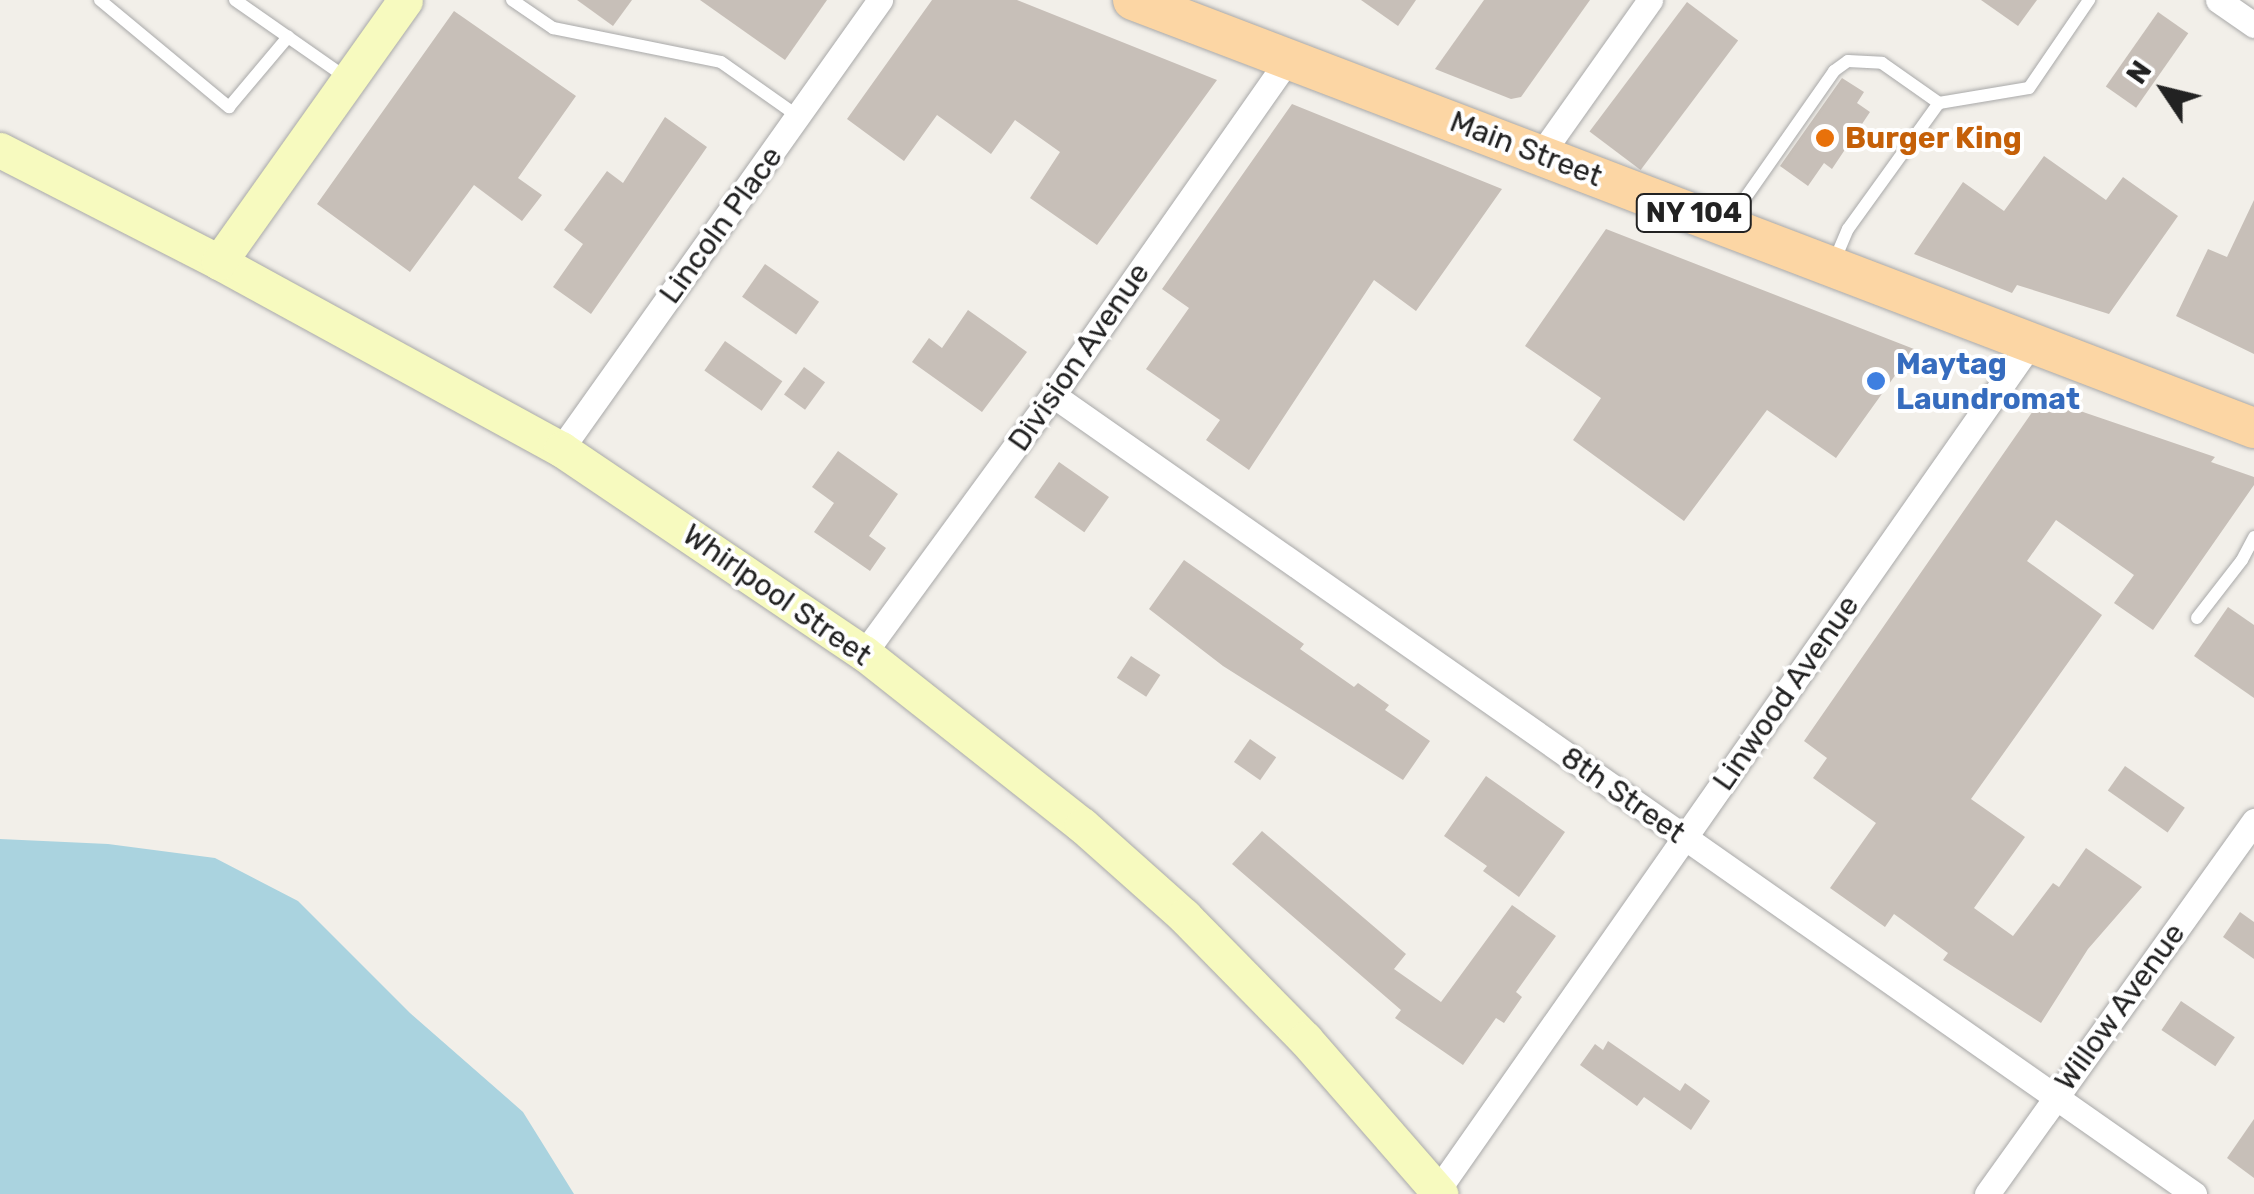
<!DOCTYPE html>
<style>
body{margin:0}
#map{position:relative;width:2254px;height:1194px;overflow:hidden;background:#f2efe9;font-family:Rubik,sans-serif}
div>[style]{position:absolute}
.water>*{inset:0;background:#aad3df}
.building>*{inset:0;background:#c7bfb8;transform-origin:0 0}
.roads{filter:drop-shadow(0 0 2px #a9a9a9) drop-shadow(0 0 2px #a9a9a9)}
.lane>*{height:12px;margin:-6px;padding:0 6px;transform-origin:6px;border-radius:6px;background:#fff}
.street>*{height:25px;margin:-12.5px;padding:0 12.5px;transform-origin:12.5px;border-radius:12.5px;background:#fff}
.secondary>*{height:35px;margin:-17.5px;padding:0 17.5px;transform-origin:17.5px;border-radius:17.5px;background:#f7fabf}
.primary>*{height:40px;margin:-20px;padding:0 20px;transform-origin:20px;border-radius:20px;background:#fcd6a4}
.dots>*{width:28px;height:28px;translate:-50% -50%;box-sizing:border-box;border:5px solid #fff;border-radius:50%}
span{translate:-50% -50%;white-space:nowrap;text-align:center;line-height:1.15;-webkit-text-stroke:8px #fff;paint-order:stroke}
.shield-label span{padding:2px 8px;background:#fff;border:2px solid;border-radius:8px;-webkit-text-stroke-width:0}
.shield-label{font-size:28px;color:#222;font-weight:700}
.food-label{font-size:30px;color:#c56008;font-weight:700}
.left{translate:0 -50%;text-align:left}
.street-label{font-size:30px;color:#222}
.shop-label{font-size:30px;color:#366cbe;font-weight:700}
.north{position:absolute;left:2114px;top:40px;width:100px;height:100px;-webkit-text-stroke:8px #fff;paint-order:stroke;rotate:305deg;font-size:28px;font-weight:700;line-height:40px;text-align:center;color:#222}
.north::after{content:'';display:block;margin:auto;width:35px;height:45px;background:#222;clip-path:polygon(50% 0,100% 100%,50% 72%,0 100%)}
</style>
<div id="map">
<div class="water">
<i style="clip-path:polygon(0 839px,108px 844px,215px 858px,298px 901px,410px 1013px,523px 1112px,574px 1194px,0 1194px)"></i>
</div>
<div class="building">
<i style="clip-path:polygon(577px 0,632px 0,613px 26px)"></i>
<i style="clip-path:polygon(700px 0,827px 0,785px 60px)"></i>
<i style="clip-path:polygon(932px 0,1017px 0,1217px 80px,1097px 245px,1030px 198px,1060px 152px,1015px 120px,991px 154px,937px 115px,904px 161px,847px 119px)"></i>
<i style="clip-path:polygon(1361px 0,1416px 0,1398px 26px)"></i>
<i style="clip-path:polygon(1484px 0,1590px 0,1521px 97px,1511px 99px,1435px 69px)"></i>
<i style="clip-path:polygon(1981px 0,2037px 0,2018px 26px)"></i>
<i style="left:1687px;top:2px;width:64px;height:162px;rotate:37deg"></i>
<i style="clip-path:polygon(454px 11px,576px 96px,518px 178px,542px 195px,522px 221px,474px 185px,410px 272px,317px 204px)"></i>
<i style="left:2158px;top:12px;width:37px;height:91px;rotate:35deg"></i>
<i style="clip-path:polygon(1842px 78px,1864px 92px,1857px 103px,1870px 112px,1832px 169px,1824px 163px,1808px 186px,1780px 166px)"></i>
<i style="clip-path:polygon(1292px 104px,1502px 189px,1416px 311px,1374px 280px,1249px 470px,1206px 440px,1220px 420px,1146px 369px,1189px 308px,1162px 289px)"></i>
<i style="clip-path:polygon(665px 117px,707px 147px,591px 314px,553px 287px,583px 244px,564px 230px,607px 171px,623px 183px)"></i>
<i style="clip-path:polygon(2044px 156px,2106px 200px,2123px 177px,2178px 216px,2109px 314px,2017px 285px,2012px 293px,1914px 254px,1963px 182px,2004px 211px)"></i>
<i style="clip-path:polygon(2254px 200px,2254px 354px,2176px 316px,2208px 249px,2227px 257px)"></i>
<i style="clip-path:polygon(1606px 229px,1914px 349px,1836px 458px,1767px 410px,1684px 521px,1573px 440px,1601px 398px,1525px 346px)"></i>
<i style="left:765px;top:264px;width:66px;height:40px;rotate:35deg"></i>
<i style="clip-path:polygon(968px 310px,1027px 352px,982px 412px,912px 362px,929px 338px,942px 348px)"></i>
<i style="left:725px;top:341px;width:70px;height:36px;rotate:35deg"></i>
<i style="left:804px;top:367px;width:26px;height:34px;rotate:36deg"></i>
<i style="clip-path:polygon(2042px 398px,2215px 457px,2211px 462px,2254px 477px,2254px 485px,2153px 630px,2114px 603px,2134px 575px,2056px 520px,2027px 561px,2102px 615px,1971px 799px,2025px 837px,1974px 908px,2013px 936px,2053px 883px,2059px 887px,2086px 848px,2142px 887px,2088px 949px,2041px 1023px,1943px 960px,1948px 953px,1894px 914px,1885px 927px,1830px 888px,1876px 823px,1813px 778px,1827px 758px,1804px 741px)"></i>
<i style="clip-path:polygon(838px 451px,898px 494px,869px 536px,886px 548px,870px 571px,814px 532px,834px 503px,812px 487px)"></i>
<i style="left:1059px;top:462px;width:61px;height:43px;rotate:35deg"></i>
<i style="clip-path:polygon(1184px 560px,1304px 644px,1300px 649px,1354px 687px,1358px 683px,1389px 705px,1385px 710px,1430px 741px,1403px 780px,1223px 666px,1149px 609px)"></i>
<i style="clip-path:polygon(2228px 607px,2254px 625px,2254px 698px,2194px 656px)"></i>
<i style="left:1131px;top:656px;width:35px;height:26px;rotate:33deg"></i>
<i style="left:1250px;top:739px;width:32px;height:28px;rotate:35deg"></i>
<i style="left:2125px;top:766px;width:73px;height:30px;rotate:35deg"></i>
<i style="clip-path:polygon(1486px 776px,1565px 832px,1519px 897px,1483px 871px,1487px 866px,1444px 836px)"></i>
<i style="clip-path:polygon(1262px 831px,1406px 954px,1394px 969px,1441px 1002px,1512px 905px,1556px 936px,1516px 992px,1522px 997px,1504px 1023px,1496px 1018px,1463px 1065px,1395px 1018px,1401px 1010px,1232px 864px)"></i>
<i style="clip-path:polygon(2240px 912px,2254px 922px,2254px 959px,2223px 937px)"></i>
<i style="left:2181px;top:1001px;width:65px;height:35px;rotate:34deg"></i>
<i style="clip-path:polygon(1608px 1041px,1680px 1091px,1685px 1083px,1710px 1101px,1691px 1130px,1644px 1097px,1637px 1106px,1580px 1065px,1595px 1044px,1603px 1050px)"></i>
<i style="clip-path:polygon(2254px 1119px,2254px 1178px,2227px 1158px)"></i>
</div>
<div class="roads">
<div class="lane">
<i style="left:100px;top:0;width:168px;rotate:39.7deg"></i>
<i style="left:229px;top:107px;width:92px;rotate:-49.9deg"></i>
<i style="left:235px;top:0;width:136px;rotate:34.9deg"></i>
<i style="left:512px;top:0;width:50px;rotate:34.3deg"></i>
<i style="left:553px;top:28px;width:171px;rotate:11.4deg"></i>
<i style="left:721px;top:62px;width:95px;rotate:35.2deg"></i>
<i style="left:1727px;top:224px;width:187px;rotate:-55deg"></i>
<i style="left:1834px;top:71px;width:17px;rotate:-36deg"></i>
<i style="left:1848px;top:61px;width:34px;rotate:3deg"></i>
<i style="left:1882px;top:63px;width:70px;rotate:35.1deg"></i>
<i style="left:1833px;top:264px;width:38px;rotate:-67deg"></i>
<i style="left:1848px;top:229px;width:155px;rotate:-54.2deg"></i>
<i style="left:1939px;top:103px;width:91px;rotate:-9.5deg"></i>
<i style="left:2029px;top:88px;width:107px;rotate:-55.7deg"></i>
<i style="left:2197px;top:618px;width:73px;rotate:-52.2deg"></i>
<i style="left:2242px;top:560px;width:26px;rotate:-62deg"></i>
</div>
<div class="street">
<i style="left:2218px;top:0;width:44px;rotate:34.8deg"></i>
<i style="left:1541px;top:154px;width:189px;rotate:-54.7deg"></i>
<i style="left:1053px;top:395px;width:1393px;rotate:35deg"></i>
<i style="left:561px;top:449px;width:551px;rotate:-54.61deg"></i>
<i style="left:864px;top:653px;width:320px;rotate:-53.8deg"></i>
<i style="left:1053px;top:395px;width:411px;rotate:-55deg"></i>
<i style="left:1437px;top:1191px;width:1035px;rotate:-54.99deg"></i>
<i style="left:1987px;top:1194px;width:459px;rotate:-54.4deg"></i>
</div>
<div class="secondary">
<i style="left:0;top:150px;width:246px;rotate:27.1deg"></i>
<i style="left:219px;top:262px;width:390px;rotate:28.7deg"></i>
<i style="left:561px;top:449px;width:365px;rotate:34deg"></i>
<i style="left:864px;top:653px;width:278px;rotate:38.3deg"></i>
<i style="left:1082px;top:825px;width:137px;rotate:41.7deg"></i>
<i style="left:1184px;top:916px;width:173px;rotate:45.5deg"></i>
<i style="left:1305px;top:1039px;width:206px;rotate:48.9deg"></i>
<i style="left:219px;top:262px;width:321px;rotate:-54.6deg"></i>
</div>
<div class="primary">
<i style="left:1133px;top:0;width:1200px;rotate:20.9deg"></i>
</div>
</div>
<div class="dots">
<i style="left:1825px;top:138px;background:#e8710a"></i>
<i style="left:1876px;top:381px;background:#3f7fe0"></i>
</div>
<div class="shield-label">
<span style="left:1694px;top:213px">NY 104</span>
</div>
<div class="food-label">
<span class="left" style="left:1845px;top:138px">Burger King</span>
</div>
<div class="street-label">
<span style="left:1526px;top:149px;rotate:21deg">Main Street</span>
<span style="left:721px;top:225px;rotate:-54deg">Lincoln Place</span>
<span style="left:1079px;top:357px;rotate:-55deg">Division Avenue</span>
<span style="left:777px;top:595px;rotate:35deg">Whirlpool Street</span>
<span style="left:1786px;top:693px;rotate:-55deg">Linwood Avenue</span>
<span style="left:1623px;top:795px;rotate:35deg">8th Street</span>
<span style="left:2120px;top:1007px;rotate:-54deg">Willow Avenue</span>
</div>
<div class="shop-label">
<span class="left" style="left:1896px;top:381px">Maytag<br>Laundromat</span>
</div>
<div class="north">N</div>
</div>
